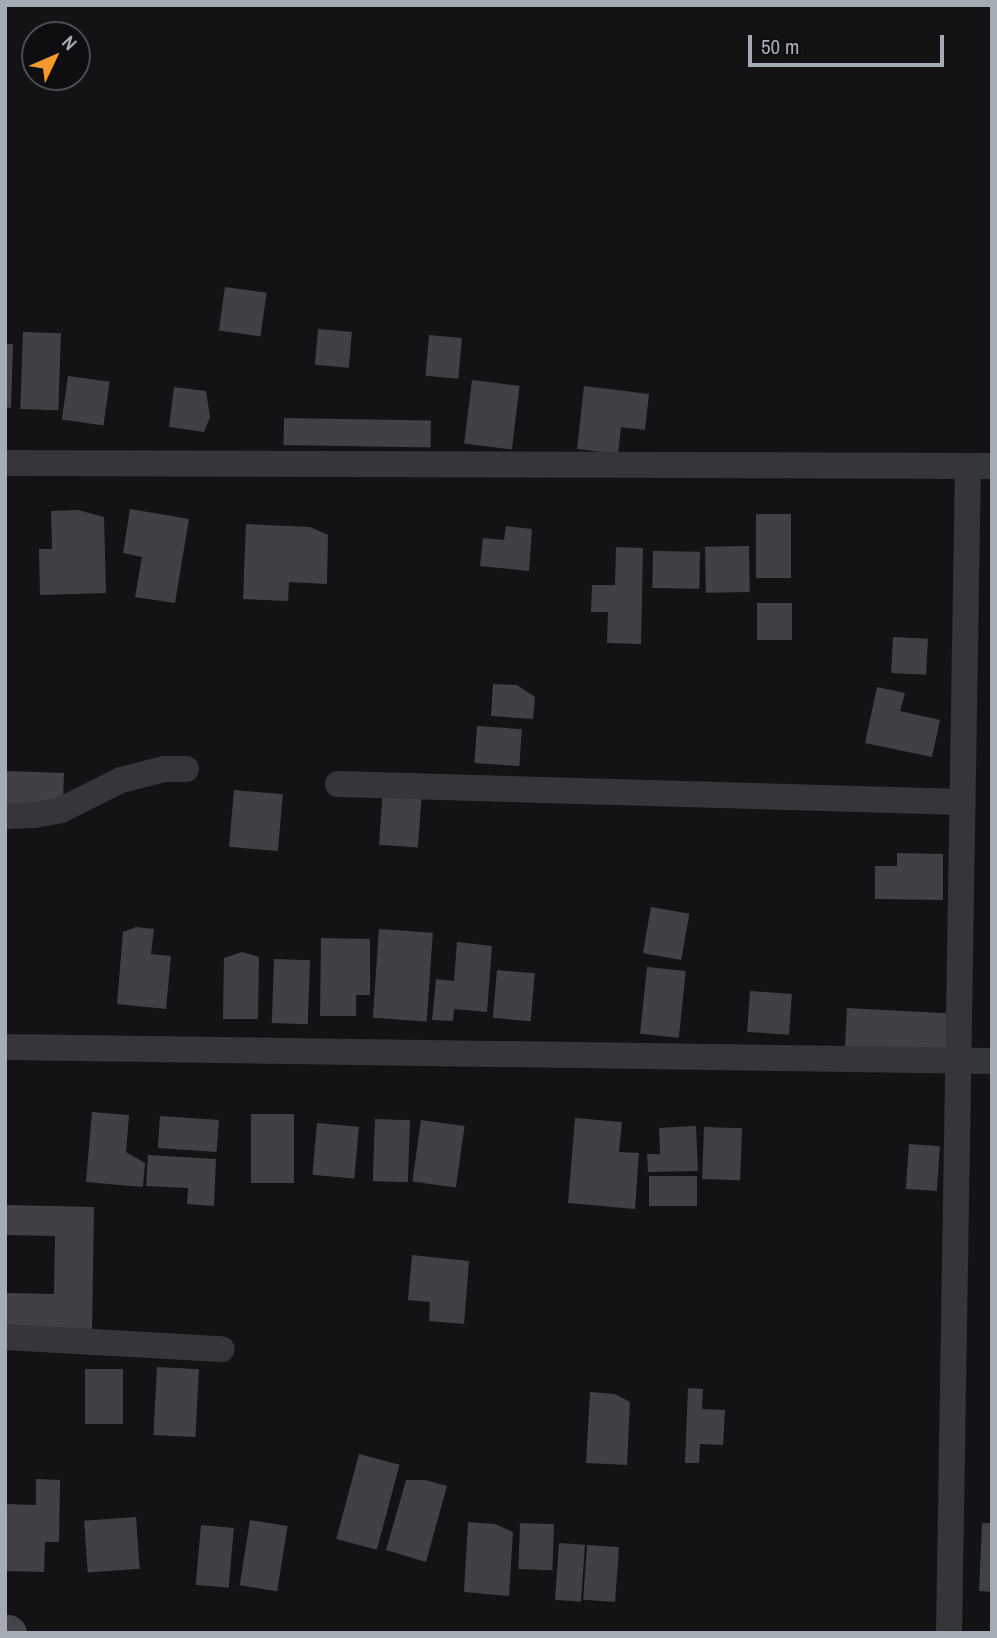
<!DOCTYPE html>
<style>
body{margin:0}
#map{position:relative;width:997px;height:1638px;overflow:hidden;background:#131315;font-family:"Archivo Narrow",sans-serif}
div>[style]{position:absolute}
.building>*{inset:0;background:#3f4145;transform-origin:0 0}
.minor>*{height:26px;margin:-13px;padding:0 13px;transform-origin:13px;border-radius:13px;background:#34363a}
.secondary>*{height:37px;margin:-18.5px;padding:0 18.5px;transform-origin:18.5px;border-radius:18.5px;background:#42454a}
span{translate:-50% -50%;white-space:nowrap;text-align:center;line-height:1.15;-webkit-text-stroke:5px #0e0e10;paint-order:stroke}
.frame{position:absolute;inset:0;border:7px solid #a5acb5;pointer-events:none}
.north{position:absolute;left:21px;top:21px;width:70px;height:70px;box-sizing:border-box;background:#0e0e10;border:2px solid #4a4d52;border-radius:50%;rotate:46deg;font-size:19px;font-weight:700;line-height:28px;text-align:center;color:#a5acb5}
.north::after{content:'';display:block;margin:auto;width:24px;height:32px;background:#f39a2d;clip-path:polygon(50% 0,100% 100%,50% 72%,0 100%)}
.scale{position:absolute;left:748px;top:35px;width:196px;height:32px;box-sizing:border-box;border:4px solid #a5acb5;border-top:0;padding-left:9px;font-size:21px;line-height:24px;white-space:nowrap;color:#a5acb5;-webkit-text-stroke:5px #0e0e10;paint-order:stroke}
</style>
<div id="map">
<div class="building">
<i style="left:225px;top:287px;width:42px;height:44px;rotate:8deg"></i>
<i style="left:318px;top:329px;width:34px;height:36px;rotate:5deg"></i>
<i style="left:23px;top:332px;width:38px;height:77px;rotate:2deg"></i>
<i style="left:429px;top:335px;width:33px;height:41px;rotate:5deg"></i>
<i style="clip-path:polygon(5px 344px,13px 344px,11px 408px,5px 407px)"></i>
<i style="left:68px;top:376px;width:42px;height:44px;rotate:8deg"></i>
<i style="left:472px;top:380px;width:48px;height:64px;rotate:7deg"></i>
<i style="clip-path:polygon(584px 386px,649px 394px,645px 430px,621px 427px,618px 454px,577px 449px)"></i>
<i style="clip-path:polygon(174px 387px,206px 391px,210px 417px,204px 432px,169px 427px)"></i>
<i style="left:284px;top:418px;width:147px;height:27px;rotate:1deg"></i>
<i style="clip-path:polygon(130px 509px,189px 519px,175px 603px,135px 597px,142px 557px,123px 553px)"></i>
<i style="clip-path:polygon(78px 510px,104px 517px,106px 593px,40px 595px,39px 549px,52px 549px,51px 511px)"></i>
<i style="left:756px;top:514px;width:35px;height:64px"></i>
<i style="clip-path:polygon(246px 524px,310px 527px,328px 535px,327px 584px,289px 582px,288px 601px,243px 599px)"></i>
<i style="clip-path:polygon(506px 526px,532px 529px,529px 571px,480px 566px,483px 538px,504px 540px)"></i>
<i style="left:749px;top:546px;width:46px;height:44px;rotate:89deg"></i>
<i style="clip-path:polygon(616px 547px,643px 548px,641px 644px,607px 643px,608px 612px,591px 612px,592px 585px,615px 585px)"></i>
<i style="left:653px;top:551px;width:47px;height:37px;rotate:1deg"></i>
<i style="left:757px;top:603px;width:35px;height:37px"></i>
<i style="left:893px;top:637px;width:35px;height:36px;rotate:3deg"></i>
<i style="clip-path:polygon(493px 684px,517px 685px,535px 697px,533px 719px,491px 716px)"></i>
<i style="clip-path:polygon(877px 687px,905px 693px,900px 711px,940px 720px,932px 757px,865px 743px)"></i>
<i style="left:477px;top:726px;width:45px;height:37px;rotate:4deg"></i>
<i style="left:7px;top:771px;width:57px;height:35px;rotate:2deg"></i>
<i style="left:383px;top:788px;width:39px;height:57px;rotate:4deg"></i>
<i style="left:234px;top:790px;width:49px;height:57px;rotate:5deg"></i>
<i style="clip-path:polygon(897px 853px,943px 854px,943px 900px,875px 899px,875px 866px,897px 866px)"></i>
<i style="left:651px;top:907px;width:39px;height:47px;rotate:10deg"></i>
<i style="clip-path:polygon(136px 927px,154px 929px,151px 954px,171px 956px,166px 1009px,117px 1004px,123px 932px)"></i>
<i style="left:379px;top:929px;width:54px;height:89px;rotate:4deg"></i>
<i style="clip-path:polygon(321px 938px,370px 939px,370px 995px,356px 995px,356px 1016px,320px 1016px)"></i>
<i style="clip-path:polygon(457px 942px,492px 946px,487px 1012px,454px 1009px,453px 1021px,432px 1020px,436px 979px,454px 981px)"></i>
<i style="clip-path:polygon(242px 952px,259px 957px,258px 1019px,223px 1019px,224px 958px)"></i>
<i style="left:274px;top:959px;width:36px;height:64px;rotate:2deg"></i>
<i style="left:647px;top:967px;width:39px;height:67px;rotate:6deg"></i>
<i style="left:497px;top:970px;width:38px;height:48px;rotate:5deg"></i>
<i style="left:750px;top:991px;width:42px;height:41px;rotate:4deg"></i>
<i style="left:847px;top:1008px;width:104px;height:42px;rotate:3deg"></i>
<i style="clip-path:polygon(92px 1112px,129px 1115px,126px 1152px,145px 1163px,143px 1187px,86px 1182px)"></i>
<i style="left:251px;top:1114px;width:43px;height:69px"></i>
<i style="left:160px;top:1116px;width:59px;height:32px;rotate:4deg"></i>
<i style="clip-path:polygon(575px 1118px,622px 1122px,619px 1152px,639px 1153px,635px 1209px,568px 1203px)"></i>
<i style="left:375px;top:1119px;width:35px;height:62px;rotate:2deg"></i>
<i style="left:421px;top:1120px;width:44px;height:62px;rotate:8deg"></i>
<i style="left:317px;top:1123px;width:42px;height:52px;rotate:5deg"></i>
<i style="clip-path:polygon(696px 1126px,698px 1171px,648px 1172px,647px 1154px,660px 1154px,659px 1128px)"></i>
<i style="left:704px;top:1127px;width:38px;height:52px;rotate:2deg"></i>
<i style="left:909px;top:1144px;width:31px;height:45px;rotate:4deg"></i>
<i style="clip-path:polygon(148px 1155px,216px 1159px,214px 1206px,187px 1204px,188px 1188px,146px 1186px)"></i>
<i style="left:697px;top:1176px;width:30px;height:48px;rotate:90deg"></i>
<i style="clip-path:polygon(5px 1205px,94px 1207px,92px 1333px,5px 1331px,5px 1293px,54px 1294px,55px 1236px,5px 1235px)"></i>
<i style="clip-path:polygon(412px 1255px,469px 1261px,464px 1324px,429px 1321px,430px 1302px,408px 1300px)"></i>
<i style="left:157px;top:1367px;width:42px;height:68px;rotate:3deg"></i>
<i style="left:85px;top:1369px;width:38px;height:55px"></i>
<i style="clip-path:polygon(688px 1388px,703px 1389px,702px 1409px,725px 1410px,723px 1445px,700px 1444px,699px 1463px,685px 1463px)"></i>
<i style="clip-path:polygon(590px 1392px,615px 1394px,630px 1402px,627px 1465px,586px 1463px)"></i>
<i style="left:359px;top:1454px;width:42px;height:88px;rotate:15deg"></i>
<i style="clip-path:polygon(36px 1479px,60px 1480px,59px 1542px,45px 1542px,44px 1572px,5px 1571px,6px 1504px,36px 1505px)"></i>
<i style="clip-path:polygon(406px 1480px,425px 1480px,447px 1486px,426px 1562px,386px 1550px)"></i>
<i style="left:136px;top:1517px;width:52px;height:52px;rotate:86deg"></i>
<i style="left:250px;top:1520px;width:38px;height:66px;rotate:9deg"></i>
<i style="clip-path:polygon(468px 1522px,495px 1524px,513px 1532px,509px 1596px,464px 1592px)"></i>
<i style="left:520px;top:1523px;width:34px;height:46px;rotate:2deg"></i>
<i style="clip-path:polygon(982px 1523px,992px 1523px,992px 1592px,979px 1591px)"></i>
<i style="left:201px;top:1525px;width:33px;height:60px;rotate:5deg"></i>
<i style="left:559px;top:1543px;width:26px;height:57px;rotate:4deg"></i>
<i style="left:587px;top:1545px;width:32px;height:55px;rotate:4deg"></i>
</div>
<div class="minor">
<i style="left:5px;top:463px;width:987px;rotate:0.17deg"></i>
<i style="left:338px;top:784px;width:624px;rotate:1.65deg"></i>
<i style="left:5px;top:816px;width:29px;rotate:-2deg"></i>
<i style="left:34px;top:815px;width:27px;rotate:-10deg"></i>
<i style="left:61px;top:810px;width:67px;rotate:-26.6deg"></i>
<i style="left:121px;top:780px;width:44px;rotate:-14.3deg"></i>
<i style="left:164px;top:769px;width:22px"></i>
<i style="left:5px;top:1047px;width:987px;rotate:0.81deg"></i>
<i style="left:5px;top:1337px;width:217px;rotate:3.2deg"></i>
<i style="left:949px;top:1633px;width:1167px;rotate:-89.07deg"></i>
</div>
<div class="secondary">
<i style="left:5px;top:1633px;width:3px"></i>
</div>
<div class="frame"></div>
<div class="north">N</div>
<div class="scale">50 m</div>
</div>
